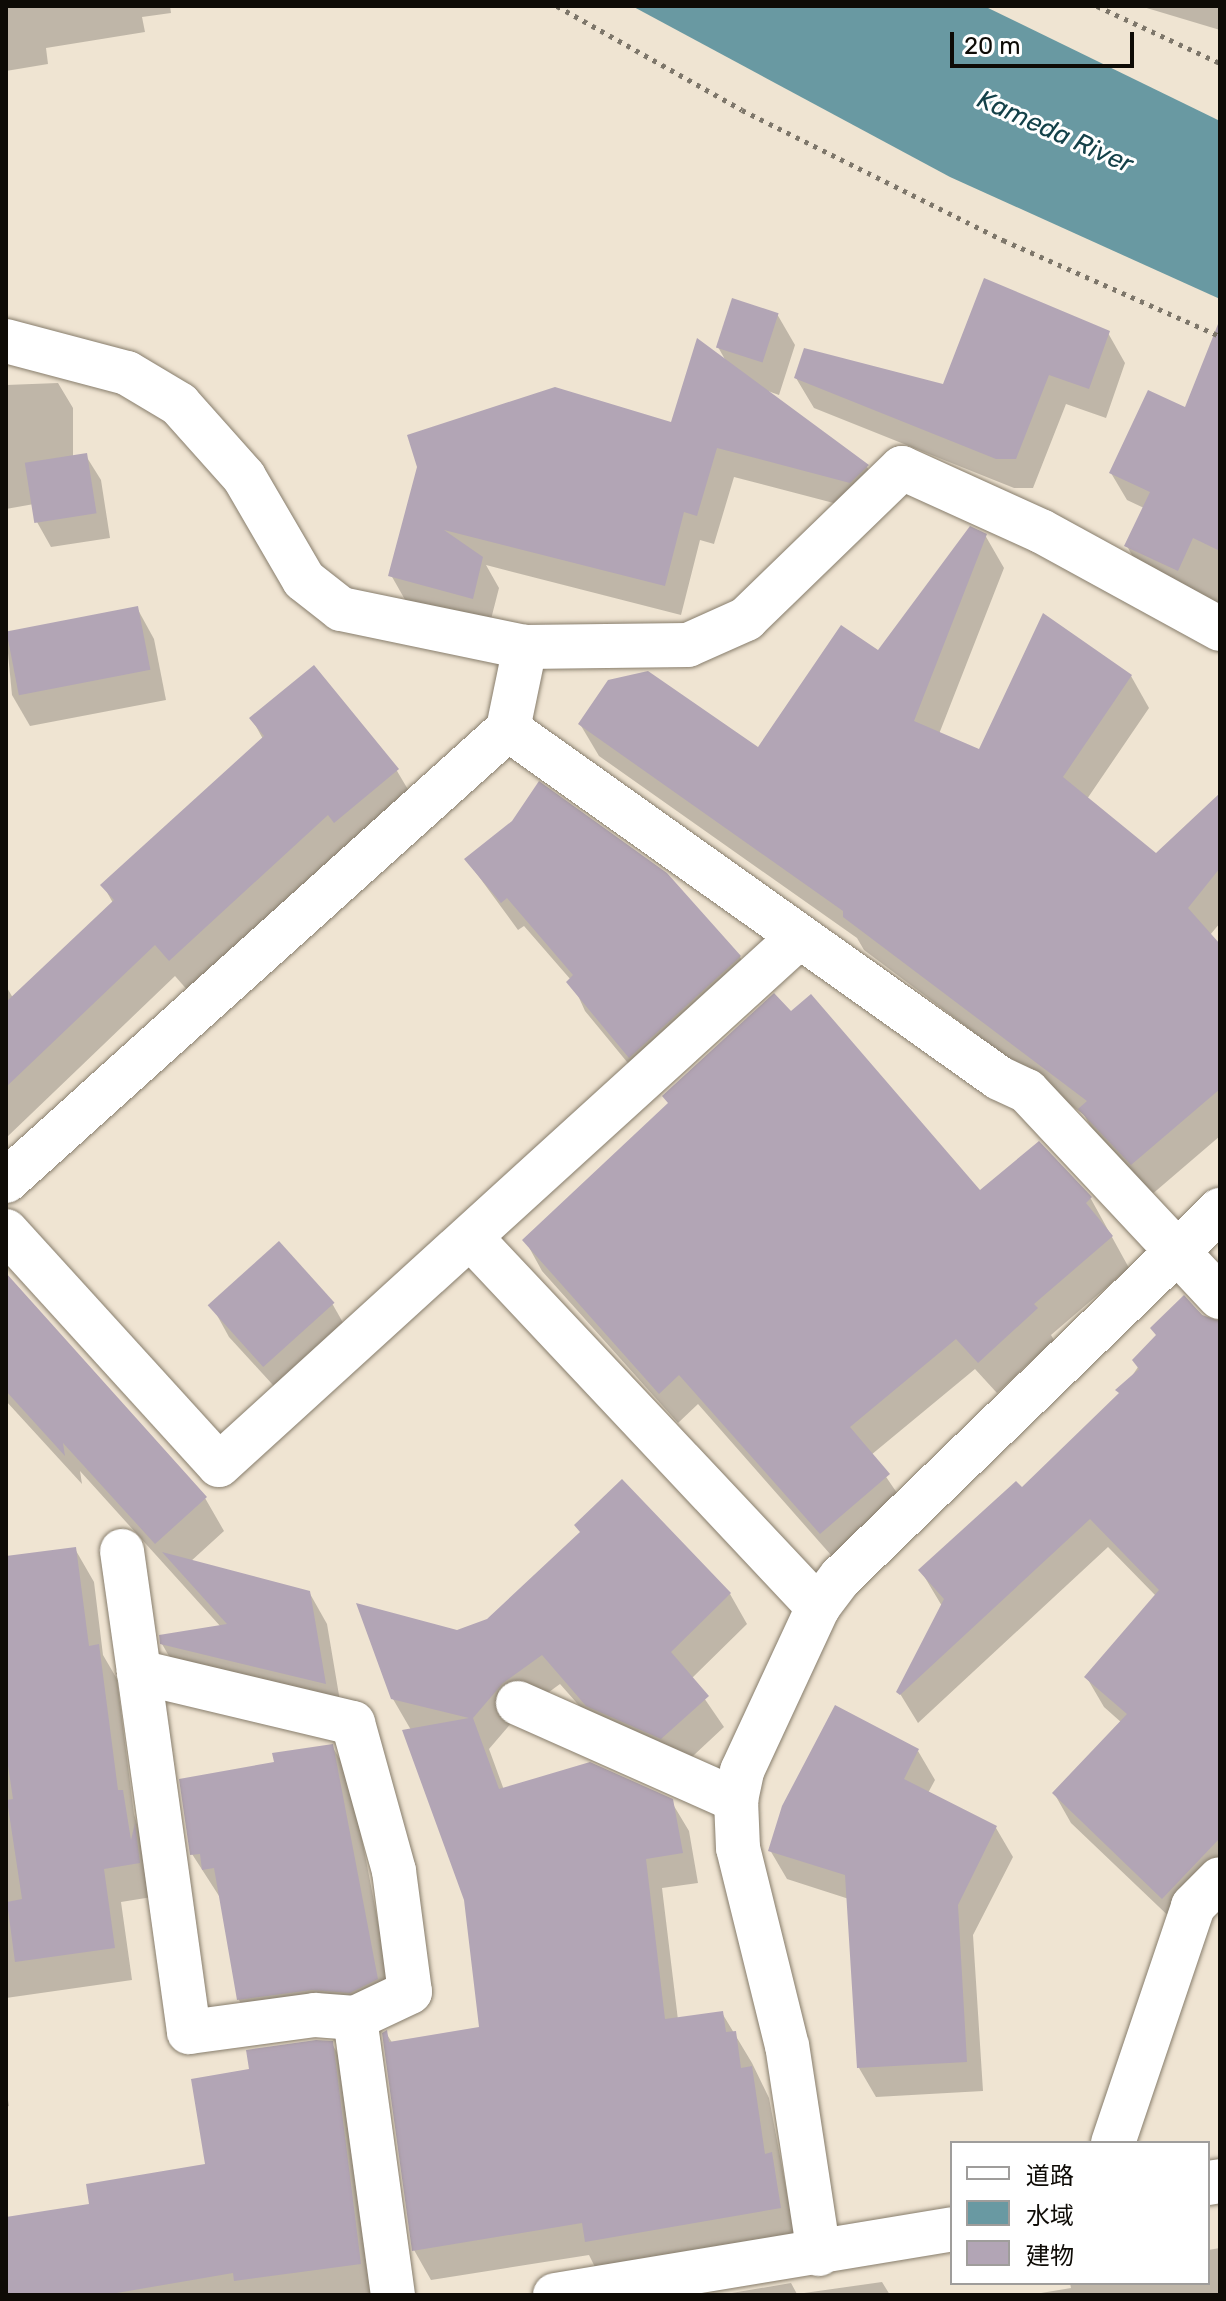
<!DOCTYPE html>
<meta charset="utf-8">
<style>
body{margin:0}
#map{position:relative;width:1226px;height:2301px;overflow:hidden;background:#efe4d2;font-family:Rubik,"Noto Sans JP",sans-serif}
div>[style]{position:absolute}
.water>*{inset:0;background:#6999a2}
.shadow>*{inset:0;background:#0003}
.building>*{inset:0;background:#b2a5b5;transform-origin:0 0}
.path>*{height:5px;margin-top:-2.5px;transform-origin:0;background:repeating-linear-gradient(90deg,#7d766a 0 4px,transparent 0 10px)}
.roads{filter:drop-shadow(0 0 2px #877d6c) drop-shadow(0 0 2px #877d6c)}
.minor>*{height:44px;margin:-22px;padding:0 22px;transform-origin:22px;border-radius:22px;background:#fff}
span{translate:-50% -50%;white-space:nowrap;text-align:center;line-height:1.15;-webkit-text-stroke:6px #fff;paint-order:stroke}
.water-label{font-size:26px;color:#144149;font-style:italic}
.frame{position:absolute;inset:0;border:8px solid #0e0b06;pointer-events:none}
.legend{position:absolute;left:950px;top:2141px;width:260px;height:144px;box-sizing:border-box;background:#fff;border:2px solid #9f9d9b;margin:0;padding:10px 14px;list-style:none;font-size:24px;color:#0e0b06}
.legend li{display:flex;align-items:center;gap:16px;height:40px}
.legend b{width:40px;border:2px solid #9f9d9b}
.scale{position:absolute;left:950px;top:32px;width:184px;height:36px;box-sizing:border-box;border:4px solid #0e0b06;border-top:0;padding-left:10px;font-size:24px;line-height:28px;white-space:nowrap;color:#0e0b06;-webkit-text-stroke:6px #fff;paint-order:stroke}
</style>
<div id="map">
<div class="water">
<i style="clip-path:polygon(632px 6px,984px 6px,1220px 121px,1220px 299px,950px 177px)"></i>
</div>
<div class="shadow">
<i style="clip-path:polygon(6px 6px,170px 6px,171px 13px,142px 17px,145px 32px,46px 48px,48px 64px,6px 71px)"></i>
<i style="clip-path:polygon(1140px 6px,1220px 6px,1220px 30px)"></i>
<i style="clip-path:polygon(777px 314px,795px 345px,779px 395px,765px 390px,867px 467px,884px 496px,868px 512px,734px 477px,714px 544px,700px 540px,681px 615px,486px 565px,499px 588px,489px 627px,408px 605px,391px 575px,419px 467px,673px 424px,727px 363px,718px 347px)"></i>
<i style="clip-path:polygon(1108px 333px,1125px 363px,1106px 418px,1066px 404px,1033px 488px,1014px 488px,814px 408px,796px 378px,944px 387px)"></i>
<i style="clip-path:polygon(58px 383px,73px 408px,73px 458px,86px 456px,101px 480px,110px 538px,51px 547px,37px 522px,34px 504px,6px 509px,6px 385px)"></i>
<i style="clip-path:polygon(1191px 397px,1220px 410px,1220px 609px,1142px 574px,1127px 546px,1144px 508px,1127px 500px,1111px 473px,1186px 410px)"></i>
<i style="clip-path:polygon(985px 535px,1004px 568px,939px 734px,980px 751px,1131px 676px,1149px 708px,1087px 799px,1156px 856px,1220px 796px,1220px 923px,1210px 935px,1220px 948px,1220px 1136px,1150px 1196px,1099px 1141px,1084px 1115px,864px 950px,857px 938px,599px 756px,580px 724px,758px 750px,879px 653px)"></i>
<i style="clip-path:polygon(137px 608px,154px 639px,166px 700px,30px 726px,12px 695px,6px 633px)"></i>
<i style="clip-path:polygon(314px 668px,397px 771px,416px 803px,189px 992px,175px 976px,6px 1138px,6px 986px,13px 998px,113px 903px,103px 885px,263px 739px,252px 719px)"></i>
<i style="clip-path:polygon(466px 859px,740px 957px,756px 986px,646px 1085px,585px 1011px,571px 980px,524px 926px,518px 930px)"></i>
<i style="clip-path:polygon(1039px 1144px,1091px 1199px,1129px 1268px,1051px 1335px,1054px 1340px,997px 1393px,975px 1369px,871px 1455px,906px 1506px,838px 1563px,698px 1404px,678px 1423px,542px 1271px,525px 1240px,980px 1193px)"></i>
<i style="clip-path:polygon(279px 1244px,333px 1305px,350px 1335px,283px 1396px,229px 1337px,212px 1306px)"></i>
<i style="clip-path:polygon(6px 1275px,205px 1498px,224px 1531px,190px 1562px,309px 1592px,327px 1624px,342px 1713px,180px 1675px,162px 1644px,221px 1627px,80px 1471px,82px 1484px,6px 1401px)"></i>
<i style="clip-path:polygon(1184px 1298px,1211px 1323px,1220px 1321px,1220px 1887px,1180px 1927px,1071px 1823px,1054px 1793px,1122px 1723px,1104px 1707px,1087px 1678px,1156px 1596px,1108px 1547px,918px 1723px,899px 1692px,942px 1606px,921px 1571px,1022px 1490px,1120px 1394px)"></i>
<i style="clip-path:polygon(75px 1549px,94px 1582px,103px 1655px,117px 1679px,134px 1814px,158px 1896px,121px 1902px,132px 1980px,6px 1998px,6px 1558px)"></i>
<i style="clip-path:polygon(730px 1594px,747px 1624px,691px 1679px,724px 1727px,679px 1769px,606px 1736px,560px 1684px,520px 1713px,489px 1749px,504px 1790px,671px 1801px,689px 1831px,698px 1883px,662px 1888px,678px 2020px,722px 2013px,752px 2063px,769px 2098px,800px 2261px,608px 2293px,589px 2255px,431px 2280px,414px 2250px,386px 2033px,393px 2044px,481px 2029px,466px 1899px,411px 1730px,393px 1699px,458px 1632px)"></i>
<i style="clip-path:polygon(332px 1746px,350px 1777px,395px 2010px,257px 2030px,239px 2000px,221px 1899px,192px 1854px,276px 1764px)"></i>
<i style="clip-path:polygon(918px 1751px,935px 1780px,928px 1793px,996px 1828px,1013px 1857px,973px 1935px,983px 2091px,876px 2097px,859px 2068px,849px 1899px,787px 1879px,770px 1850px)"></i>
<i style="clip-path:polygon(332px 2044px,350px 2074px,377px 2295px,6px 2295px,6px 2219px,92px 2205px,207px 2166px,251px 2071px)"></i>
<i style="clip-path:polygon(6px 2087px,9px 2106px,6px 2107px)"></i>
<i style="clip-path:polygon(1220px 2248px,1220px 2295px,1029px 2295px,1071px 2288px,1070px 2283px,1208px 2283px,1208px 2250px)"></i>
<i style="clip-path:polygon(882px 2282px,890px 2295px,720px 2295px,791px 2283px,797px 2294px)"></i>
</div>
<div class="building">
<i style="clip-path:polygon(984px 278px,1110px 331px,1089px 389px,1049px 375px,1016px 459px,996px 459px,794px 378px,804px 348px,943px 384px)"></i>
<i style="left:732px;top:298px;width:49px;height:52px;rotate:18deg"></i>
<i style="clip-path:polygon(1218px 324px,1220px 551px,1193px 538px,1178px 571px,1124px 546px,1150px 492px,1109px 473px,1148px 390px,1185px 407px)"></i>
<i style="clip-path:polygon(697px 338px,869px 465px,850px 483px,717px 448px,697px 516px,684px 512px,665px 586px,444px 530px,483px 557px,473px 599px,388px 576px,417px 467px,407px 435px,555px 387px,671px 422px)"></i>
<i style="left:87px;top:453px;width:61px;height:63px;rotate:81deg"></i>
<i style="clip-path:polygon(970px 526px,987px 534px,914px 721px,979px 749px,1043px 613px,1132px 675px,1063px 777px,1156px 853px,1220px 793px,1220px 868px,1188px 908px,1220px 944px,1220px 1089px,1131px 1165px,1078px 1109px,1087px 1101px,843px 917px,843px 911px,578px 724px,608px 680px,648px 671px,758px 747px,841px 625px,878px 650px)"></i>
<i style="left:138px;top:606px;width:65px;height:134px;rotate:79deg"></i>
<i style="clip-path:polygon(314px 665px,399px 769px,334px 823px,328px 815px,169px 961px,155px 945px,6px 1087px,6px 1002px,114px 900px,100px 885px,264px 736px,249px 718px)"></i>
<i style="clip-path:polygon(539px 781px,667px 873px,741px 956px,629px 1058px,566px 982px,573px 975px,507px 898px,501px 903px,464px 859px,512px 821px)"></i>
<i style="clip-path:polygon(774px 993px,791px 1011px,811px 994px,980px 1190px,1039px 1141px,1092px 1197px,1086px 1203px,1113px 1236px,1034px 1304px,1038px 1308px,978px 1363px,956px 1339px,850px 1427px,890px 1474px,820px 1534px,679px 1375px,659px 1394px,522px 1240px,668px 1103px,662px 1096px)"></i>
<i style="left:279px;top:1241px;width:83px;height:96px;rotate:48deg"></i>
<i style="clip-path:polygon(6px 1273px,207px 1497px,155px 1544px,63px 1443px,65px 1456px,6px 1391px)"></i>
<i style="clip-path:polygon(1184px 1295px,1202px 1315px,1220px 1321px,1220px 1838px,1162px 1899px,1052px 1793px,1127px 1714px,1084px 1677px,1159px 1590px,1090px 1519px,900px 1695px,896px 1692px,944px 1599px,918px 1570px,1016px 1481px,1022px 1487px,1119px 1393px,1115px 1390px,1139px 1369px,1132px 1360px,1156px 1335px,1150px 1328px)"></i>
<i style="clip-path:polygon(622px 1479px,731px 1593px,671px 1652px,709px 1696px,661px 1739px,586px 1706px,542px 1655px,503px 1683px,473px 1718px,499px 1789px,590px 1762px,673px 1799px,683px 1853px,646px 1859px,665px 2019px,723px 2011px,726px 2032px,736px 2031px,741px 2068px,752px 2066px,765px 2154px,772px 2152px,781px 2208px,585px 2242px,582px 2223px,412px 2251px,382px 2033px,387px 2030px,389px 2042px,479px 2027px,464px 1900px,402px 1730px,469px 1718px,391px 1699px,356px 1603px,457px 1630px,487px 1619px,580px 1532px,574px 1525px)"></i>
<i style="clip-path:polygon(76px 1547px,89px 1646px,99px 1644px,118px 1790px,123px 1790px,131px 1840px,135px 1823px,140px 1863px,104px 1869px,115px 1948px,15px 1962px,7px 1902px,22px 1899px,7px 1800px,13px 1799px,6px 1752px,6px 1556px)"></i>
<i style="clip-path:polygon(162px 1552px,310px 1591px,326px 1684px,160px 1644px,159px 1635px,227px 1624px)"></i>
<i style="clip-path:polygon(835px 1705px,919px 1749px,904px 1779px,997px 1826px,958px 1905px,967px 2062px,857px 2068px,845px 1875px,768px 1851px,782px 1806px)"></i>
<i style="clip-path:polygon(333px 1744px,378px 1979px,350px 1993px,312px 1990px,237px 2000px,214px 1868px,202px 1870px,200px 1854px,190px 1855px,179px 1779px,274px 1762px,272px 1753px)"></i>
<i style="clip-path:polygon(316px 2040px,333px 2041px,361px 2264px,234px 2281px,233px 2273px,105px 2295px,6px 2295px,6px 2217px,89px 2204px,86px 2184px,205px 2164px,191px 2079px,249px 2069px,246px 2050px)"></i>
</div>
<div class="path">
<i style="left:557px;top:6px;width:212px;rotate:29.3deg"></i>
<i style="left:742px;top:110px;width:292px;rotate:26.5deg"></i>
<i style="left:1003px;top:240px;width:237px;rotate:23.9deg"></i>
<i style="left:1097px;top:6px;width:136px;rotate:24.9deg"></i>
</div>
<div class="roads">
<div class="minor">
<i style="left:6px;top:341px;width:125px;rotate:14.8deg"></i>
<i style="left:127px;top:373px;width:61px;rotate:30.8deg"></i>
<i style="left:179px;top:404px;width:98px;rotate:48.3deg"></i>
<i style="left:244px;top:477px;width:119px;rotate:59.8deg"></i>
<i style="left:304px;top:580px;width:47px;rotate:38.1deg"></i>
<i style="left:341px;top:609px;width:188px;rotate:11.7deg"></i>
<i style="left:508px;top:729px;width:602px;rotate:35.4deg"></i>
<i style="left:999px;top:1078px;width:31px;rotate:25deg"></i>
<i style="left:1027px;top:1091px;width:282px;rotate:46.9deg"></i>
<i style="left:6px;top:1181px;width:676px;rotate:-42deg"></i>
<i style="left:508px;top:729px;width:84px;rotate:-78.3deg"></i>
<i style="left:525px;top:647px;width:163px;rotate:-0.7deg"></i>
<i style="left:688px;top:645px;width:64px;rotate:-24.1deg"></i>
<i style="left:746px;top:619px;width:217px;rotate:-44.1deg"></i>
<i style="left:902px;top:468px;width:153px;rotate:24.4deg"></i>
<i style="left:1041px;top:531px;width:204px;rotate:28.7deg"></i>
<i style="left:6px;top:1231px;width:316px;rotate:47.7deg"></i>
<i style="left:219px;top:1465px;width:784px;rotate:-42.31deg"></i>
<i style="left:471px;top:1238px;width:507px;rotate:46.76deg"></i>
<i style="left:122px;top:1551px;width:122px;rotate:82deg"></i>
<i style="left:139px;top:1672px;width:220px;rotate:13.4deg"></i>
<i style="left:353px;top:1723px;width:154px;rotate:74.5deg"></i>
<i style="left:394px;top:1871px;width:122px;rotate:82.5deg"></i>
<i style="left:410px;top:1992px;width:61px;rotate:154.7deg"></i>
<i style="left:355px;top:2018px;width:40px;rotate:-175.7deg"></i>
<i style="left:315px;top:2015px;width:127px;rotate:172.3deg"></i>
<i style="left:189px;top:2032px;width:363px;rotate:-97.9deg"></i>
<i style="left:518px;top:1703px;width:239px;rotate:24deg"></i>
<i style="left:355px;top:2018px;width:280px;rotate:82.2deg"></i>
<i style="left:1113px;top:2143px;width:250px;rotate:-71.3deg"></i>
<i style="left:1193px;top:1906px;width:38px;rotate:-45deg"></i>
<i style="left:1208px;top:2183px;width:12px;rotate:-9deg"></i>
<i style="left:819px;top:2254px;width:210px;rotate:-98.7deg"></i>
<i style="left:787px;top:2046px;width:204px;rotate:-103.9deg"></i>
<i style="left:738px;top:1848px;width:48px;rotate:-92.4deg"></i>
<i style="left:736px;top:1800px;width:30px;rotate:-78deg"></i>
<i style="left:742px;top:1771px;width:181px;rotate:-65.1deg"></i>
<i style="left:818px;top:1607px;width:38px;rotate:-53deg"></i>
<i style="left:841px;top:1577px;width:528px;rotate:-44.08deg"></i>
<i style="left:555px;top:2295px;width:402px;rotate:-9.4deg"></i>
</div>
</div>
<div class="water-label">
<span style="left:1055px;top:132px;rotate:24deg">Kameda River</span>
</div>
<div class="frame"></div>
<ul class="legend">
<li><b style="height:10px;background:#fff"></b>道路</li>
<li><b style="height:22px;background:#6999a2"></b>水域</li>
<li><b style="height:22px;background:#b2a5b5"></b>建物</li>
</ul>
<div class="scale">20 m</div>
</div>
